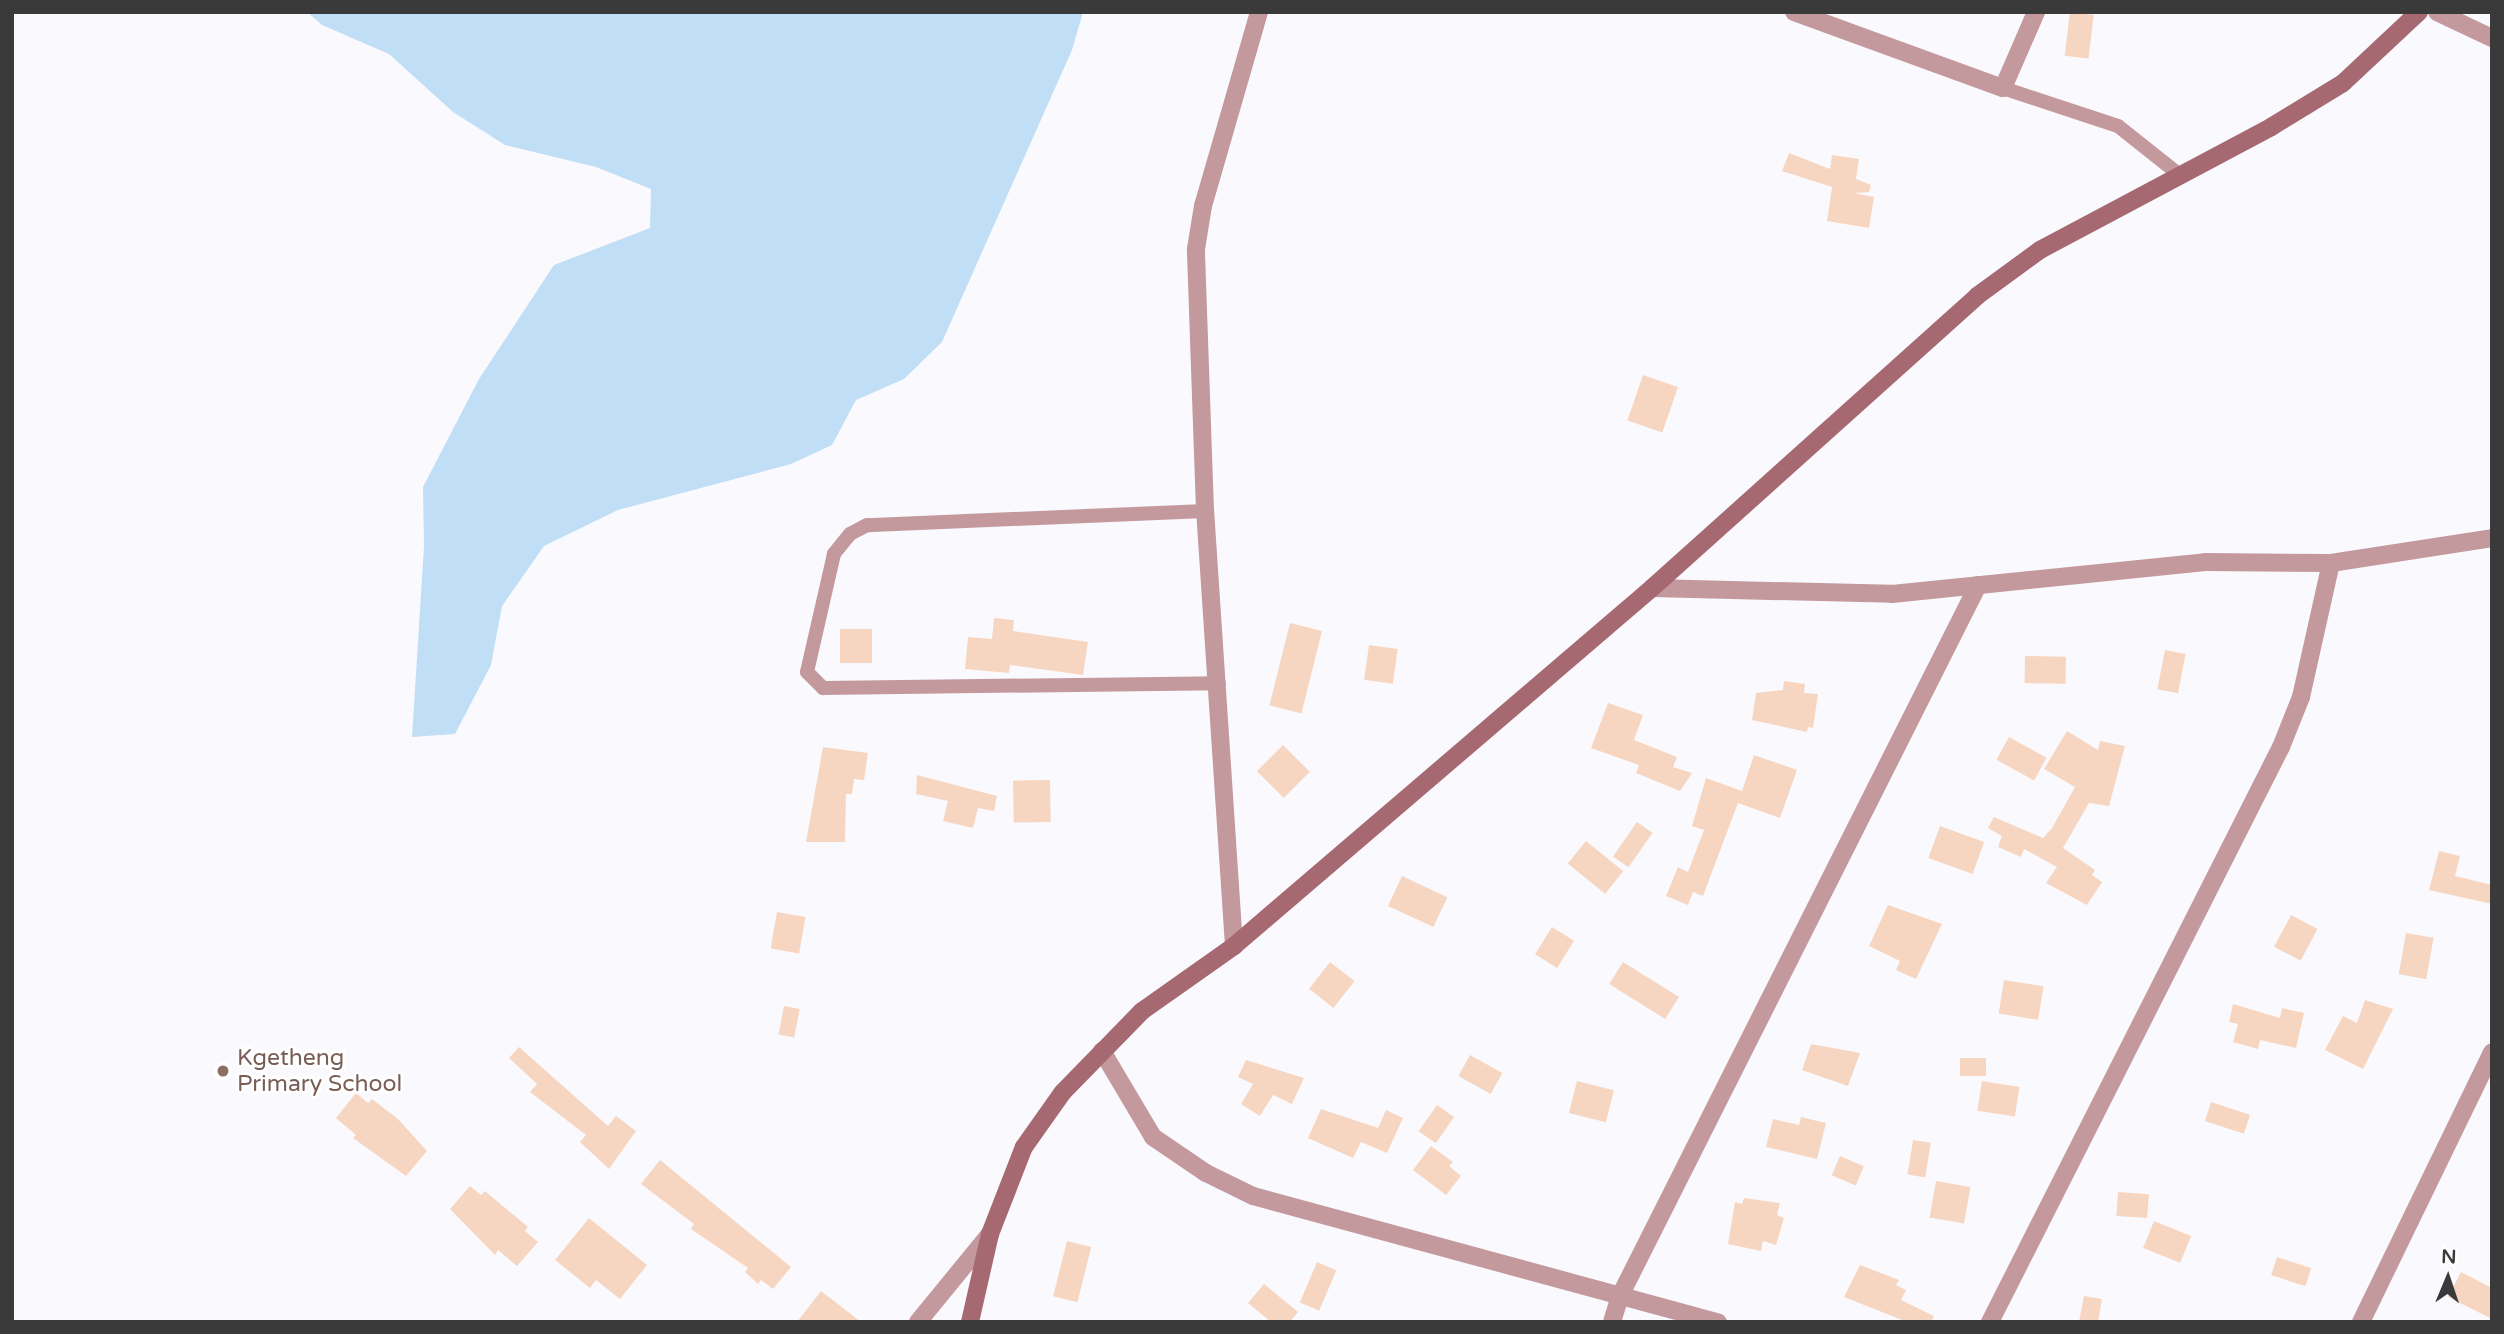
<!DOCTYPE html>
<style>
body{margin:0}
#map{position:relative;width:2504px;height:1334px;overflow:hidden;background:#fafafe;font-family:"Varela Round",sans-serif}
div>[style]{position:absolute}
.water>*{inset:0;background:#c0def6}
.building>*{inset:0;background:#f7d6c1;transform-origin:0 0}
.lane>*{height:14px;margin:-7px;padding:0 7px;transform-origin:7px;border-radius:7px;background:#c4999e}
.street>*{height:18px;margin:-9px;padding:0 9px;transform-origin:9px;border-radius:9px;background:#c4999e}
.secondary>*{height:18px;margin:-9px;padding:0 9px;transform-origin:9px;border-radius:9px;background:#a66971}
.dots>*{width:19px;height:19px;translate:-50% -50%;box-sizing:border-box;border:4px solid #fff;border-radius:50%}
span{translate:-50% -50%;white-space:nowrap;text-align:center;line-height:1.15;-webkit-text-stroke:6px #fff;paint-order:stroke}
.education-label{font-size:23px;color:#785e54}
.left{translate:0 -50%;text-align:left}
.frame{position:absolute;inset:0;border:14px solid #3a3a3b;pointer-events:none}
.north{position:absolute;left:2413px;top:1243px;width:70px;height:70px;-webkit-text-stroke:5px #fff;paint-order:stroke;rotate:2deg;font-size:19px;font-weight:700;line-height:28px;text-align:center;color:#3a3a3b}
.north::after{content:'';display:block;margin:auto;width:24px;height:32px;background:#3a3a3b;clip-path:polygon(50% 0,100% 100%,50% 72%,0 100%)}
</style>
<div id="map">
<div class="water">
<i style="clip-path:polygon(307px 12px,1083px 12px,1072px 50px,942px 342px,904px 379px,856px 400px,832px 445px,791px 464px,618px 510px,544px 546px,502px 606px,491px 665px,455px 734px,412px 737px,424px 546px,423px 487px,479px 379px,554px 265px,650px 228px,651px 189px,596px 167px,505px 145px,453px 112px,389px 54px,322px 25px)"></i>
</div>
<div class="building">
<i style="left:2070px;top:12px;width:24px;height:44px;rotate:7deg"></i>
<i style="clip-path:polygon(1789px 153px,1830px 169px,1832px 155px,1859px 159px,1856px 179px,1871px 185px,1869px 192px,1854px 193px,1874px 197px,1869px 228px,1827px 221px,1832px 187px,1782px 171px)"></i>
<i style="left:1643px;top:375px;width:37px;height:48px;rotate:19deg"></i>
<i style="clip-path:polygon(994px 618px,1014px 620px,1013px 631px,1088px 642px,1083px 675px,1010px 665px,1009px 673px,965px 669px,968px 637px,992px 639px)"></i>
<i style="left:1290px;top:623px;width:33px;height:85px;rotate:14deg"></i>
<i style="left:840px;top:629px;width:32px;height:34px"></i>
<i style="left:1369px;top:645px;width:29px;height:35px;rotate:8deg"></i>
<i style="left:2165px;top:650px;width:21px;height:40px;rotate:11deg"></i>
<i style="left:2025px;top:656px;width:41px;height:27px;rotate:1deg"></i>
<i style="clip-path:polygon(1784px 681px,1805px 684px,1804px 693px,1818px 694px,1813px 728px,1808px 727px,1807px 732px,1752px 720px,1756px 693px,1783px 690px)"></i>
<i style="clip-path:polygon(1608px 703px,1643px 715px,1634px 740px,1677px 757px,1673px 767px,1692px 773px,1680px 791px,1636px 773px,1639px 765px,1591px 748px)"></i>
<i style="clip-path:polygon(2067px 731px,2098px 750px,2100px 741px,2125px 746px,2109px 806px,2089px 803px,2063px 848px,2095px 870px,2092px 875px,2102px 882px,2087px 905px,2046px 883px,2057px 867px,2024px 849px,2021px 857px,1998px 847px,2002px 836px,1988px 828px,1994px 817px,2043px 838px,2052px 828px,2075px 787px,2044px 769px)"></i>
<i style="left:2009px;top:737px;width:43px;height:26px;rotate:29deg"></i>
<i style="left:1283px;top:745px;width:38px;height:37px;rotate:45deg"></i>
<i style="clip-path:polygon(823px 747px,868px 753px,864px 780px,854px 779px,852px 794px,846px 794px,845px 842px,806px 842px)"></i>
<i style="clip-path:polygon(1754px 755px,1797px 770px,1780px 818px,1738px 803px,1703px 896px,1693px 892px,1688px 905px,1666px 896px,1678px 867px,1688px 872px,1704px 830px,1692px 826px,1706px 778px,1742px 791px)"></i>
<i style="clip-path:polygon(917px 775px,997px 796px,994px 811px,978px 808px,973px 828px,943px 821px,948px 801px,916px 794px)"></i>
<i style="left:1050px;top:780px;width:42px;height:37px;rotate:89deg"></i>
<i style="left:1637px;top:822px;width:19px;height:42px;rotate:35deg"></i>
<i style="left:1940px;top:826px;width:47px;height:34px;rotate:20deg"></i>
<i style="left:1586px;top:841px;width:48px;height:29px;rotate:39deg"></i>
<i style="clip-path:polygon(2439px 851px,2460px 856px,2455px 876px,2492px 885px,2492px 904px,2429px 890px)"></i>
<i style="left:1402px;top:876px;width:50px;height:33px;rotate:25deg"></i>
<i style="clip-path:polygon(1888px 905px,1942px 924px,1916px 979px,1896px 970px,1900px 961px,1869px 946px)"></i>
<i style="left:777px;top:912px;width:29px;height:37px;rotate:10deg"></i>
<i style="left:2291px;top:915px;width:30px;height:36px;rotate:28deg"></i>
<i style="left:1552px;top:927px;width:26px;height:32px;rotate:32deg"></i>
<i style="left:2406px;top:933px;width:28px;height:42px;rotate:10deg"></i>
<i style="left:1330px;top:962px;width:31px;height:34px;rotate:38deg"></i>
<i style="left:1623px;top:962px;width:66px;height:26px;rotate:32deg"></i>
<i style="left:2004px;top:980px;width:40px;height:34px;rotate:9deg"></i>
<i style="clip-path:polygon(2365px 1000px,2393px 1009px,2363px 1069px,2325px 1050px,2343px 1016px,2357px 1023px)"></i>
<i style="clip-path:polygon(2233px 1004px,2280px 1018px,2282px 1008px,2304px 1013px,2296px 1048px,2260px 1040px,2258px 1049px,2233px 1042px,2238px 1024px,2229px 1022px)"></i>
<i style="left:784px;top:1006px;width:16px;height:29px;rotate:11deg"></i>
<i style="clip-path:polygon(1811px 1044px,1860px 1053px,1848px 1086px,1802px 1070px)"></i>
<i style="clip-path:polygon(519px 1047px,608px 1126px,616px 1116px,636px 1131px,609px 1169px,580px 1142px,586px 1135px,530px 1092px,537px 1084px,509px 1058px)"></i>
<i style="left:1470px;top:1055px;width:37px;height:24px;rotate:29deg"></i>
<i style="left:1960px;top:1058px;width:26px;height:18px"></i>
<i style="clip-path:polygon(1246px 1060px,1304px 1078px,1292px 1104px,1273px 1095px,1260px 1116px,1241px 1104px,1253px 1084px,1238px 1077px)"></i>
<i style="left:1577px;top:1081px;width:38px;height:33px;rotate:14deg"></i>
<i style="left:1982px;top:1081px;width:38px;height:30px;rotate:9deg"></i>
<i style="clip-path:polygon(356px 1093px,368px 1103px,372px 1099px,398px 1119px,427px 1151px,406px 1176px,353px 1138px,356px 1135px,336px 1118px)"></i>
<i style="left:2211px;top:1102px;width:41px;height:20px;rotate:18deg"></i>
<i style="left:1437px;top:1105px;width:21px;height:32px;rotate:35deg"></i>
<i style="clip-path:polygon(1321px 1109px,1378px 1128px,1386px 1110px,1403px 1118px,1387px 1153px,1361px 1142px,1353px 1158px,1308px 1138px)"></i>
<i style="clip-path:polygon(1801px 1117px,1826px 1123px,1817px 1159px,1766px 1147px,1773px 1119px,1799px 1125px)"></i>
<i style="left:1913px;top:1140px;width:18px;height:35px;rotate:9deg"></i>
<i style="clip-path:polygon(1431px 1146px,1453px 1162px,1449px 1166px,1461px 1176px,1446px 1195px,1413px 1170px)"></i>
<i style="left:1840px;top:1156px;width:26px;height:21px;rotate:23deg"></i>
<i style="clip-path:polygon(660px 1160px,791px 1267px,773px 1289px,761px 1280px,758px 1284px,745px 1272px,748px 1268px,691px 1229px,694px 1224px,641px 1184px)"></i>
<i style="left:1936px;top:1181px;width:35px;height:37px;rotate:10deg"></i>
<i style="clip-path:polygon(470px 1186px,481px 1195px,485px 1191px,528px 1227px,525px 1231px,538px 1242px,517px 1266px,498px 1250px,495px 1255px,450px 1209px)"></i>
<i style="left:2118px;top:1192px;width:31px;height:24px;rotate:4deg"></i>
<i style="clip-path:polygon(1744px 1198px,1780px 1203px,1777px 1215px,1784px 1218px,1776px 1245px,1763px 1241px,1761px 1251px,1728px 1244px,1735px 1202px,1742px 1204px)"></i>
<i style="clip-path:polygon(589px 1218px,647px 1265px,620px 1299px,596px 1280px,590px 1288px,555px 1260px)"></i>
<i style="left:2154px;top:1221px;width:40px;height:29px;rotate:22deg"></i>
<i style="left:1067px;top:1241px;width:25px;height:57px;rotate:14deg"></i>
<i style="left:2277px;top:1257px;width:36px;height:19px;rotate:18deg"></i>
<i style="left:1317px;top:1262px;width:21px;height:44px;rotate:23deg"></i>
<i style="clip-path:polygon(1860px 1265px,1899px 1280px,1896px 1285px,1906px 1290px,1901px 1300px,1934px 1316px,1931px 1322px,1907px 1322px,1844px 1297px)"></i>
<i style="clip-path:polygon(2461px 1272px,2492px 1288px,2492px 1319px,2448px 1297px)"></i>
<i style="clip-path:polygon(1264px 1284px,1298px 1312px,1290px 1322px,1271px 1322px,1248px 1303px)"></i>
<i style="clip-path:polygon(821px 1291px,861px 1322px,797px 1322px)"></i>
<i style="clip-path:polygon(2084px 1296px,2102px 1299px,2098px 1322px,2079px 1322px)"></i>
</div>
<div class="lane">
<i style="left:2003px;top:88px;width:121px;rotate:18.3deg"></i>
<i style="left:2118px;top:126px;width:80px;rotate:38.4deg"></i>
<i style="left:1205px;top:511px;width:338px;rotate:177.6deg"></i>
<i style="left:867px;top:525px;width:19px;rotate:152deg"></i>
<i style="left:850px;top:534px;width:26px;rotate:129deg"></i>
<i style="left:834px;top:554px;width:121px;rotate:102.9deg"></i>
<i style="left:807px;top:672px;width:23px;rotate:45deg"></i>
<i style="left:823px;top:688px;width:396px;rotate:-0.7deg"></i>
</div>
<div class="street">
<i style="left:1794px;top:12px;width:222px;rotate:20deg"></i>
<i style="left:2003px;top:88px;width:83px;rotate:-66.5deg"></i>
<i style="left:2437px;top:12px;width:61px;rotate:25.3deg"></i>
<i style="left:1652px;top:588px;width:240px;rotate:1.4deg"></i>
<i style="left:1892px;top:594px;width:315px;rotate:-5.8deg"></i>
<i style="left:2205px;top:562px;width:126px;rotate:0.5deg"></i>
<i style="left:2331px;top:563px;width:163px;rotate:-8.8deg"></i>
<i style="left:1234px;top:946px;width:436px;rotate:-93.8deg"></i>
<i style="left:1205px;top:511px;width:262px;rotate:-92deg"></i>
<i style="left:1196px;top:249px;width:44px;rotate:-80.8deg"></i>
<i style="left:1203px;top:206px;width:202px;rotate:-73.9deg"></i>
<i style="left:1102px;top:1051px;width:100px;rotate:59.3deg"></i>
<i style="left:1153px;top:1137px;width:64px;rotate:34.2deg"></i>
<i style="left:1206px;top:1173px;width:52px;rotate:26.1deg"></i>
<i style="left:1253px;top:1196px;width:482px;rotate:15.2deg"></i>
<i style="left:918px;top:1322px;width:114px;rotate:-50.7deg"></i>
<i style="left:1612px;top:1322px;width:27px;rotate:-73deg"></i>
<i style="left:1620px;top:1296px;width:796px;rotate:-63.27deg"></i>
<i style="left:1990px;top:1322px;width:644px;rotate:-63.16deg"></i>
<i style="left:2281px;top:747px;width:54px;rotate:-68.2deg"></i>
<i style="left:2301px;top:697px;width:137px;rotate:-77.4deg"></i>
<i style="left:2361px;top:1322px;width:300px;rotate:-64.1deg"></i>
</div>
<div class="secondary">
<i style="left:970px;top:1322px;width:90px;rotate:-77.2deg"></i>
<i style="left:990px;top:1234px;width:93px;rotate:-68.7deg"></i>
<i style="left:1024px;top:1147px;width:67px;rotate:-54.7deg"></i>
<i style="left:1063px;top:1092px;width:113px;rotate:-45.7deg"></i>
<i style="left:1142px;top:1011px;width:113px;rotate:-35.2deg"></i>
<i style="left:1234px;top:946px;width:550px;rotate:-40.58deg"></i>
<i style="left:1652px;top:588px;width:437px;rotate:-41.9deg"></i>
<i style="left:1977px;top:296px;width:78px;rotate:-36.1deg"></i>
<i style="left:2040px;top:250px;width:262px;rotate:-28deg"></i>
<i style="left:2271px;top:127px;width:84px;rotate:-31.4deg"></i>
<i style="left:2343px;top:83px;width:104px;rotate:-43.1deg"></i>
</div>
<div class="dots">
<i style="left:223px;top:1071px;background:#8d6e63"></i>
</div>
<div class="education-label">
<span class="left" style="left:237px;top:1071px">Kgetheng<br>Primary School</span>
</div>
<div class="frame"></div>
<div class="north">N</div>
</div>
